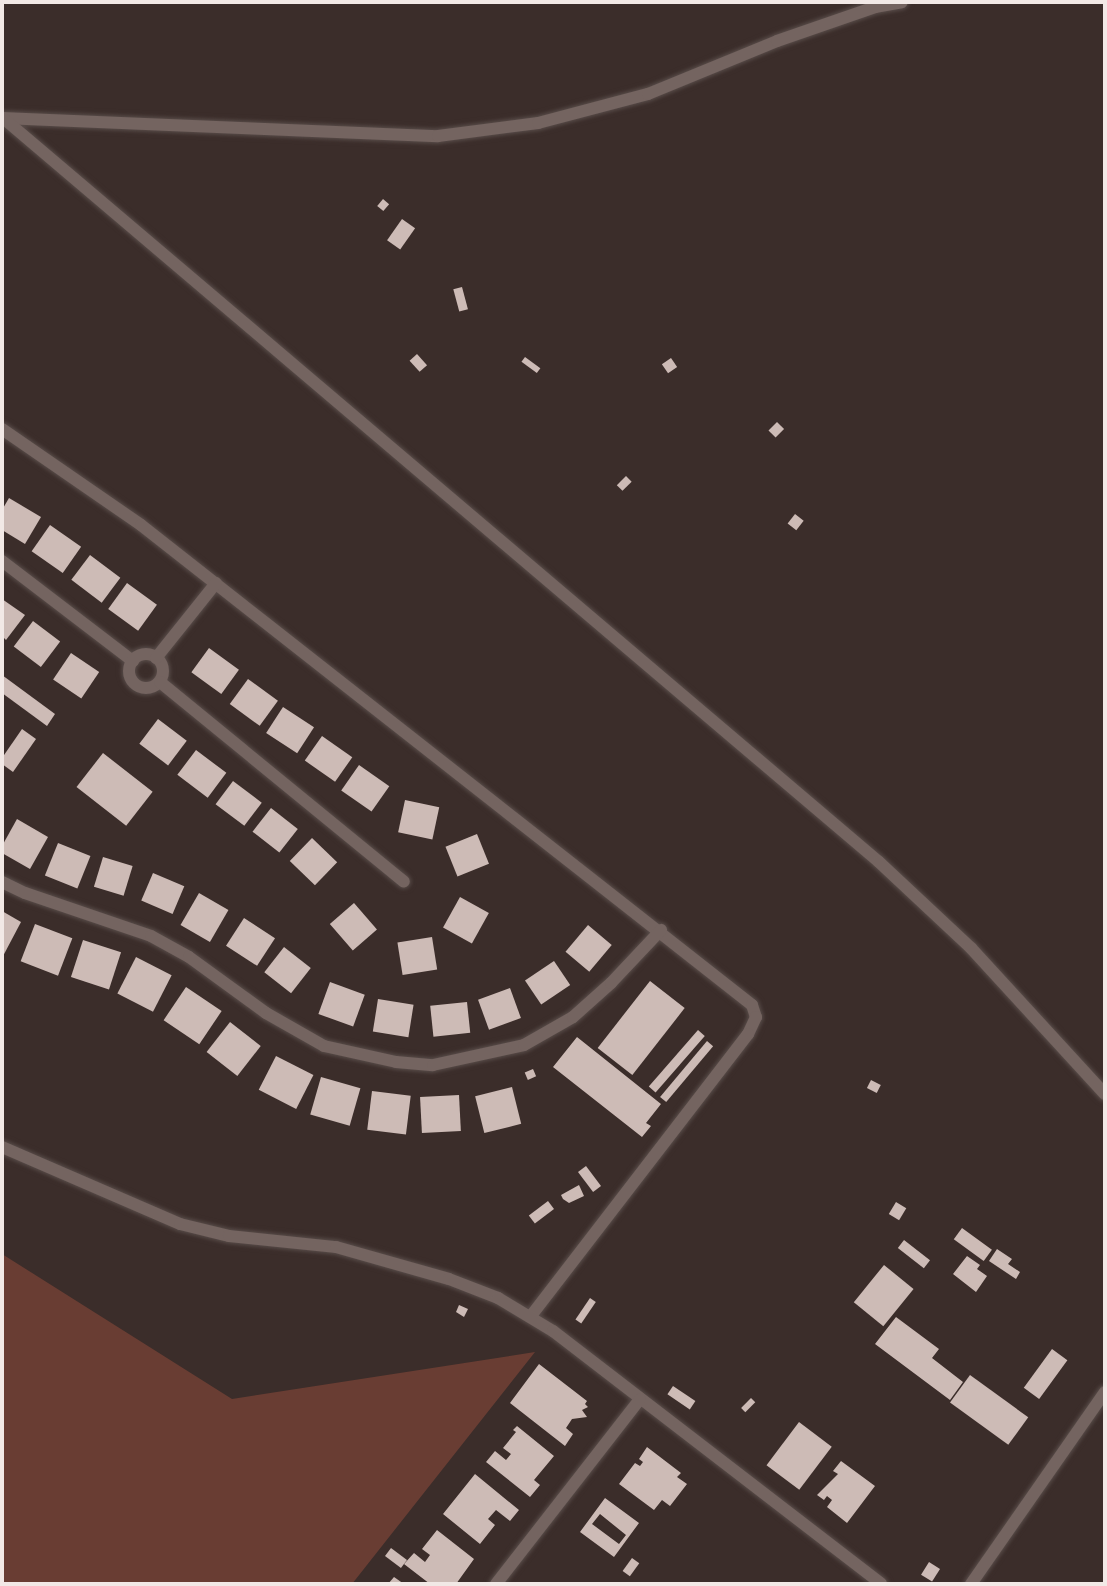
<!DOCTYPE html>
<style>
body{margin:0}
#map{position:relative;width:1107px;height:1586px;overflow:hidden;background:#3b2d2a;font-family:"Source Serif 4",serif}
div>[style]{position:absolute}
.green>*{inset:0;background:#693d33}
.building>*{inset:0;background:#cdbbb6;transform-origin:0 0}
.roads{filter:drop-shadow(0 0 2px #584c49) drop-shadow(0 0 2px #584c49)}
.minor>*{height:12px;margin:-6px;padding:0 6px;transform-origin:6px;border-radius:6px;background:#746460}
.minor>.ring{margin:-6px;padding:0;box-sizing:content-box;background:none;border:12px solid #746460;border-radius:50%}
span{translate:-50% -50%;white-space:nowrap;text-align:center;line-height:1.15;-webkit-text-stroke:7px #3b2d2a;paint-order:stroke}
.frame{position:absolute;inset:0;border:4px solid #f2e9e6;pointer-events:none}
</style>
<div id="map">
<div class="green">
<i style="clip-path:polygon(2px 1254px,232px 1399px,535px 1352px,352px 1584px,2px 1584px)"></i>
</div>
<div class="building">
<i style="left:383px;top:199px;width:8px;height:9px;rotate:40deg"></i>
<i style="left:402px;top:219px;width:16px;height:26px;rotate:35deg"></i>
<i style="left:462px;top:287px;width:23px;height:9px;rotate:75deg"></i>
<i style="left:417px;top:354px;width:15px;height:10px;rotate:48deg"></i>
<i style="left:525px;top:357px;width:19px;height:6px;rotate:36deg"></i>
<i style="left:671px;top:358px;width:11px;height:11px;rotate:56deg"></i>
<i style="left:777px;top:422px;width:10px;height:12px;rotate:45deg"></i>
<i style="left:626px;top:476px;width:8px;height:13px;rotate:45deg"></i>
<i style="clip-path:polygon(9px 498px,41px 517px,25px 544px,2px 530px,2px 510px)"></i>
<i style="left:795px;top:514px;width:11px;height:12px;rotate:38deg"></i>
<i style="left:50px;top:525px;width:38px;height:32px;rotate:35deg"></i>
<i style="left:90px;top:555px;width:38px;height:31px;rotate:37deg"></i>
<i style="left:127px;top:583px;width:37px;height:32px;rotate:36deg"></i>
<i style="clip-path:polygon(2px 599px,25px 615px,6px 640px,2px 636px)"></i>
<i style="left:33px;top:621px;width:34px;height:32px;rotate:37deg"></i>
<i style="left:209px;top:648px;width:37px;height:30px;rotate:36deg"></i>
<i style="left:71px;top:653px;width:34px;height:32px;rotate:34deg"></i>
<i style="clip-path:polygon(2px 675px,55px 714px,47px 726px,2px 693px)"></i>
<i style="left:248px;top:679px;width:37px;height:31px;rotate:36deg"></i>
<i style="left:283px;top:707px;width:37px;height:31px;rotate:33deg"></i>
<i style="left:158px;top:719px;width:36px;height:31px;rotate:37deg"></i>
<i style="clip-path:polygon(22px 729px,36px 739px,13px 772px,2px 764px,2px 758px)"></i>
<i style="left:322px;top:736px;width:37px;height:30px;rotate:35deg"></i>
<i style="left:196px;top:750px;width:38px;height:31px;rotate:37deg"></i>
<i style="left:103px;top:753px;width:63px;height:43px;rotate:38deg"></i>
<i style="left:359px;top:765px;width:37px;height:31px;rotate:35deg"></i>
<i style="left:233px;top:781px;width:36px;height:29px;rotate:37deg"></i>
<i style="left:405px;top:800px;width:35px;height:33px;rotate:12deg"></i>
<i style="left:271px;top:808px;width:34px;height:30px;rotate:38deg"></i>
<i style="clip-path:polygon(17px 819px,48px 837px,30px 869px,2px 853px,2px 846px)"></i>
<i style="left:477px;top:834px;width:32px;height:34px;rotate:68deg"></i>
<i style="left:312px;top:838px;width:35px;height:32px;rotate:44deg"></i>
<i style="left:58px;top:843px;width:35px;height:35px;rotate:22deg"></i>
<i style="left:103px;top:857px;width:31px;height:31px;rotate:17deg"></i>
<i style="left:153px;top:873px;width:34px;height:30px;rotate:23deg"></i>
<i style="left:199px;top:893px;width:34px;height:37px;rotate:30deg"></i>
<i style="left:460px;top:897px;width:33px;height:35px;rotate:29deg"></i>
<i style="left:354px;top:903px;width:35px;height:32px;rotate:49deg"></i>
<i style="clip-path:polygon(2px 911px,21px 922px,2px 958px)"></i>
<i style="left:244px;top:918px;width:37px;height:33px;rotate:33deg"></i>
<i style="left:35px;top:924px;width:40px;height:40px;rotate:21deg"></i>
<i style="left:588px;top:925px;width:31px;height:35px;rotate:40deg"></i>
<i style="left:432px;top:937px;width:33px;height:35px;rotate:81deg"></i>
<i style="left:83px;top:940px;width:40px;height:39px;rotate:18deg"></i>
<i style="left:284px;top:947px;width:34px;height:32px;rotate:38deg"></i>
<i style="left:136px;top:957px;width:40px;height:41px;rotate:27deg"></i>
<i style="left:554px;top:961px;width:29px;height:35px;rotate:56deg"></i>
<i style="left:650px;top:981px;width:44px;height:85px;rotate:38deg"></i>
<i style="left:330px;top:982px;width:37px;height:34px;rotate:20deg"></i>
<i style="left:186px;top:987px;width:43px;height:40px;rotate:34deg"></i>
<i style="left:510px;top:988px;width:32px;height:34px;rotate:70deg"></i>
<i style="left:378px;top:999px;width:36px;height:33px;rotate:9deg"></i>
<i style="left:467px;top:1002px;width:31px;height:37px;rotate:84deg"></i>
<i style="left:230px;top:1022px;width:39px;height:38px;rotate:38deg"></i>
<i style="left:698px;top:1030px;width:9px;height:75px;rotate:41deg"></i>
<i style="clip-path:polygon(577px 1037px,661px 1104px,646px 1123px,651px 1126px,642px 1137px,553px 1067px)"></i>
<i style="left:707px;top:1041px;width:8px;height:73px;rotate:40deg"></i>
<i style="left:276px;top:1056px;width:42px;height:38px;rotate:27deg"></i>
<i style="left:533px;top:1069px;width:8px;height:9px;rotate:67deg"></i>
<i style="left:321px;top:1077px;width:41px;height:39px;rotate:16deg"></i>
<i style="left:871px;top:1080px;width:11px;height:9px;rotate:27deg"></i>
<i style="left:512px;top:1087px;width:38px;height:38px;rotate:76deg"></i>
<i style="left:372px;top:1091px;width:39px;height:39px;rotate:7deg"></i>
<i style="left:459px;top:1095px;width:36px;height:39px;rotate:87deg"></i>
<i style="left:586px;top:1166px;width:25px;height:10px;rotate:53deg"></i>
<i style="clip-path:polygon(579px 1185px,584px 1196px,569px 1203px,563px 1199px,561px 1195px)"></i>
<i style="left:548px;top:1201px;width:10px;height:24px;rotate:53deg"></i>
<i style="left:896px;top:1202px;width:12px;height:14px;rotate:31deg"></i>
<i style="left:962px;top:1228px;width:37px;height:14px;rotate:36deg"></i>
<i style="left:904px;top:1240px;width:33px;height:10px;rotate:38deg"></i>
<i style="clip-path:polygon(997px 1249px,1012px 1259px,1008px 1264px,1020px 1272px,1016px 1279px,989px 1261px)"></i>
<i style="clip-path:polygon(967px 1256px,980px 1265px,977px 1269px,987px 1276px,976px 1292px,953px 1274px)"></i>
<i style="left:884px;top:1265px;width:38px;height:48px;rotate:39deg"></i>
<i style="left:590px;top:1298px;width:7px;height:26px;rotate:34deg"></i>
<i style="clip-path:polygon(459px 1305px,468px 1309px,464px 1317px,456px 1312px)"></i>
<i style="clip-path:polygon(896px 1317px,939px 1349px,932px 1358px,963px 1382px,950px 1400px,875px 1344px)"></i>
<i style="left:1052px;top:1349px;width:19px;height:48px;rotate:36deg"></i>
<i style="clip-path:polygon(539px 1364px,587px 1401px,585px 1404px,588px 1407px,582px 1410px,587px 1417px,572px 1419px,566px 1428px,573px 1434px,565px 1446px,510px 1403px)"></i>
<i style="left:970px;top:1375px;width:72px;height:34px;rotate:36deg"></i>
<i style="left:673px;top:1386px;width:27px;height:10px;rotate:34deg"></i>
<i style="left:751px;top:1398px;width:6px;height:14px;rotate:45deg"></i>
<i style="left:799px;top:1422px;width:41px;height:54px;rotate:37deg"></i>
<i style="clip-path:polygon(517px 1426px,554px 1456px,534px 1480px,540px 1485px,530px 1497px,486px 1462px,495px 1451px,506px 1460px,511px 1454px,503px 1448px,516px 1432px,513px 1430px)"></i>
<i style="clip-path:polygon(647px 1447px,681px 1473px,677px 1477px,687px 1484px,670px 1506px,662px 1500px,654px 1510px,619px 1484px,635px 1463px,640px 1466px,643px 1462px,639px 1459px)"></i>
<i style="clip-path:polygon(841px 1461px,875px 1486px,847px 1523px,827px 1507px,832px 1500px,827px 1496px,824px 1500px,817px 1495px,838px 1474px,833px 1471px)"></i>
<i style="clip-path:polygon(475px 1474px,519px 1510px,510px 1521px,496px 1510px,488px 1519px,495px 1525px,480px 1544px,443px 1514px)"></i>
<i style="clip-path:polygon(evenodd,605px 1498px,639px 1523px,614px 1557px,580px 1532px,605px 1498px,600px 1514px,626px 1535px,619px 1544px,592px 1524px,600px 1514px)"></i>
<i style="clip-path:polygon(437px 1530px,474px 1559px,456px 1584px,430px 1584px,404px 1564px,414px 1553px,425px 1562px,430px 1555px,422px 1549px)"></i>
<i style="left:391px;top:1548px;width:20px;height:10px;rotate:37deg"></i>
<i style="left:632px;top:1558px;width:9px;height:16px;rotate:36deg"></i>
<i style="left:929px;top:1562px;width:13px;height:15px;rotate:32deg"></i>
<i style="clip-path:polygon(394px 1577px,404px 1584px,388px 1584px)"></i>
</div>
<div class="roads">
<div class="minor">
<i style="left:2px;top:118px;width:436px;rotate:2.4deg"></i>
<i style="left:438px;top:136px;width:101px;rotate:-7.4deg"></i>
<i style="left:538px;top:123px;width:114px;rotate:-14.8deg"></i>
<i style="left:648px;top:94px;width:139px;rotate:-22.3deg"></i>
<i style="left:777px;top:41px;width:104px;rotate:-19.1deg"></i>
<i style="left:875px;top:7px;width:27px;rotate:-10deg"></i>
<i style="left:3px;top:118px;width:1149px;rotate:40.34deg"></i>
<i style="left:879px;top:862px;width:126px;rotate:43.1deg"></i>
<i style="left:971px;top:948px;width:198px;rotate:47.5deg"></i>
<i style="left:2px;top:429px;width:169px;rotate:34.6deg"></i>
<i style="left:141px;top:525px;width:777px;rotate:38.15deg"></i>
<i style="left:752px;top:1005px;width:13px;rotate:72deg"></i>
<i style="left:756px;top:1017px;width:19px;rotate:115deg"></i>
<i style="left:748px;top:1034px;width:356px;rotate:127.6deg"></i>
<i style="left:2px;top:561px;width:165px;rotate:37.4deg"></i>
<i class="ring" style="left:129px;top:654px;width:22px;height:22px"></i>
<i style="left:156px;top:658px;width:96px;rotate:-51.3deg"></i>
<i style="left:160px;top:682px;width:315px;rotate:39.3deg"></i>
<i style="left:2px;top:882px;width:25px;rotate:26deg"></i>
<i style="left:25px;top:893px;width:133px;rotate:18.8deg"></i>
<i style="left:151px;top:936px;width:43px;rotate:28.9deg"></i>
<i style="left:189px;top:957px;width:95px;rotate:36deg"></i>
<i style="left:266px;top:1013px;width:67px;rotate:29.6deg"></i>
<i style="left:324px;top:1046px;width:74px;rotate:12.5deg"></i>
<i style="left:396px;top:1062px;width:37px;rotate:5deg"></i>
<i style="left:433px;top:1065px;width:93px;rotate:-12.4deg"></i>
<i style="left:524px;top:1045px;width:56px;rotate:-29.7deg"></i>
<i style="left:573px;top:1017px;width:51px;rotate:-41.8deg"></i>
<i style="left:611px;top:983px;width:73px;rotate:-46.7deg"></i>
<i style="left:2px;top:1147px;width:194px;rotate:23.4deg"></i>
<i style="left:180px;top:1224px;width:50px;rotate:13.8deg"></i>
<i style="left:229px;top:1236px;width:108px;rotate:5.9deg"></i>
<i style="left:336px;top:1247px;width:117px;rotate:15.8deg"></i>
<i style="left:449px;top:1279px;width:53px;rotate:21.2deg"></i>
<i style="left:498px;top:1298px;width:64px;rotate:31deg"></i>
<i style="left:553px;top:1331px;width:414px;rotate:37.6deg"></i>
<i style="left:496px;top:1584px;width:234px;rotate:-52.1deg"></i>
<i style="left:971px;top:1584px;width:234px;rotate:-55.1deg"></i>
</div>
</div>
<div class="frame"></div>
</div>
